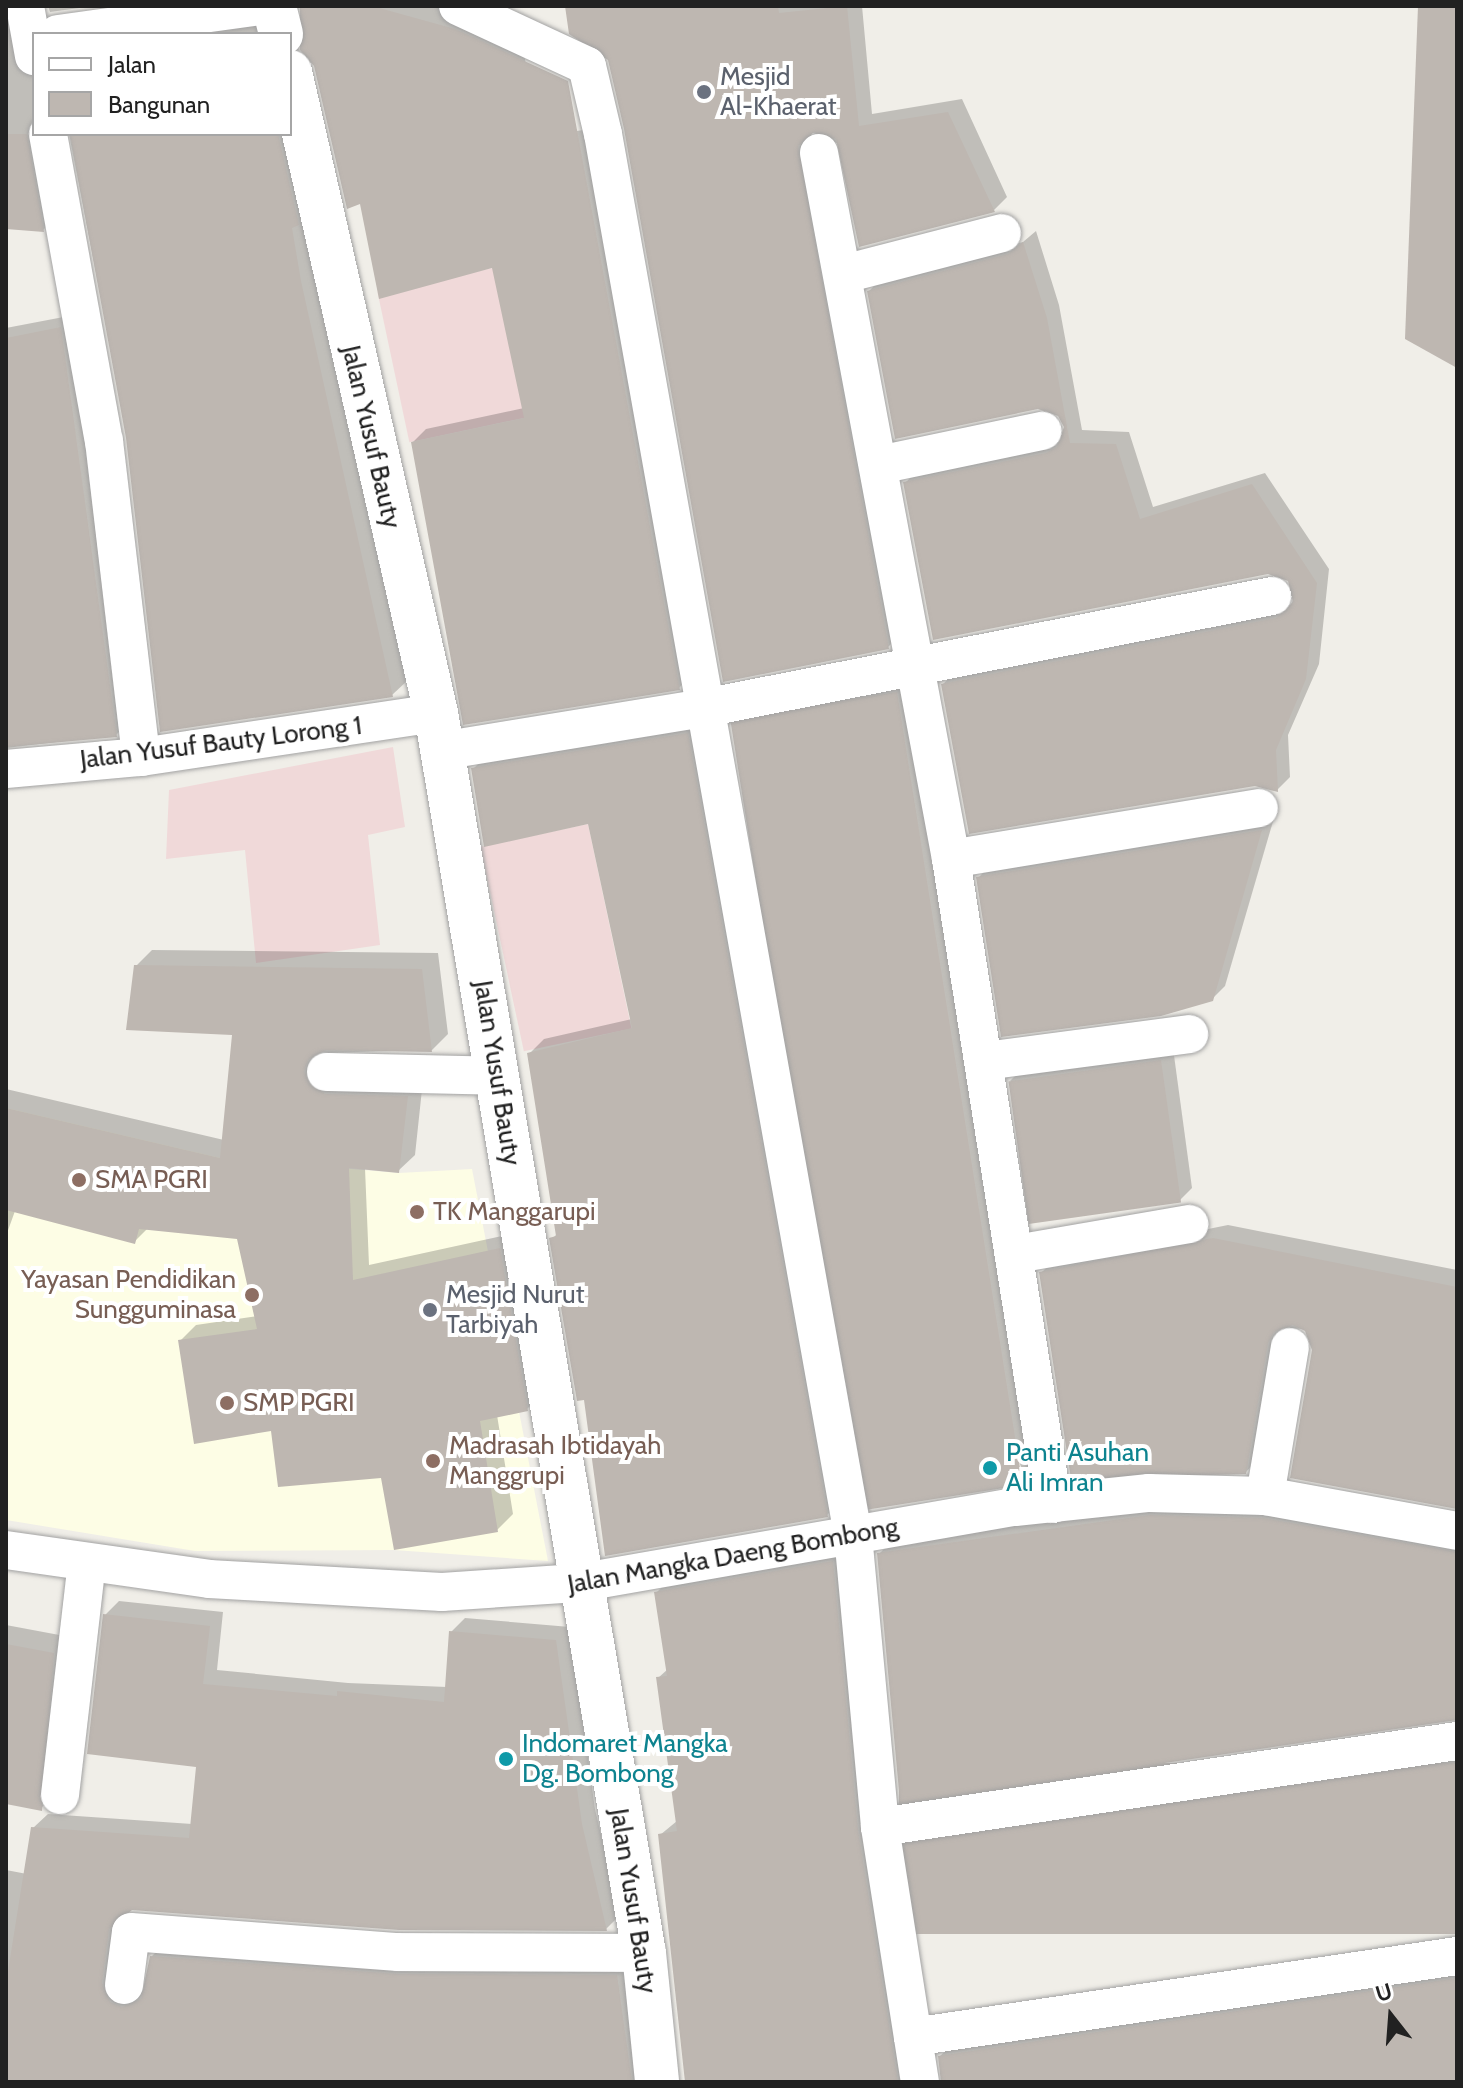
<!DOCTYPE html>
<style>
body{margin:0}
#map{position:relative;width:1463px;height:2088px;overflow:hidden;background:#f0eee8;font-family:Cabin,sans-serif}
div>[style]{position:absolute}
.commercial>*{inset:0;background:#f0d9d9;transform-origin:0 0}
.education>*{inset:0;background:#fdfde5}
.shadow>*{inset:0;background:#0003}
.building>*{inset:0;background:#beb7b1;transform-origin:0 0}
.roads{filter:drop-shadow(0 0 2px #a2a2a2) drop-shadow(0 0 2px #a2a2a2)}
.minor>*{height:38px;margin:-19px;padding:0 19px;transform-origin:19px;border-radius:19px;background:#fff}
.tertiary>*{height:44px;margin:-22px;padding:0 22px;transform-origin:22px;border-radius:22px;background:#fff}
.dots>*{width:22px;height:22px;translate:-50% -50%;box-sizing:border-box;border:4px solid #fff;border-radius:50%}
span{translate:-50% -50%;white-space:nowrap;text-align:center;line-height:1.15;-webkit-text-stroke:8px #fff;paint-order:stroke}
.worship-label{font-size:26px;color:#5b616d}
.left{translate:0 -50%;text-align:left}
.street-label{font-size:26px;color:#212121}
.education-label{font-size:26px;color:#785e54}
.right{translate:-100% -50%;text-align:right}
.culture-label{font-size:26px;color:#0d838f}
.frame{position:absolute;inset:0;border:8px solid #212121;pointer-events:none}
.legend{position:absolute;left:32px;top:32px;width:260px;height:104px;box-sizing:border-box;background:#fff;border:2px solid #a6a6a6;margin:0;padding:10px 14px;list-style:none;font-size:24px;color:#212121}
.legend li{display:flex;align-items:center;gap:16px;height:40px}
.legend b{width:40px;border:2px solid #a6a6a6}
.north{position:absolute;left:1351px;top:1976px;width:80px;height:80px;-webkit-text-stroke:6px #fff;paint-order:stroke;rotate:343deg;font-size:22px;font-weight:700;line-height:32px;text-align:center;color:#212121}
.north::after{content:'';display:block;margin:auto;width:28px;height:36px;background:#212121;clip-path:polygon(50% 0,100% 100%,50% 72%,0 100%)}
</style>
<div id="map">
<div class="commercial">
<i style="left:493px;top:268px;width:153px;height:118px;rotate:78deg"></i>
<i style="clip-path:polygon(393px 747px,405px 827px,368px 835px,380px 945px,256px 963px,245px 850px,166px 859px,169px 790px)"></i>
<i style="left:588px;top:824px;width:209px;height:110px;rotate:78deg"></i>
</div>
<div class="education">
<i style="clip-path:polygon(6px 1108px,220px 1158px,399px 1173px,472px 1169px,548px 1561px,394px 1550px,195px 1551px,6px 1520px)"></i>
</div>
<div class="shadow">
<i style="clip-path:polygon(6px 6px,21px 6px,34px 57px,34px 134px,57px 216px,43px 230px,6px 227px)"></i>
<i style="clip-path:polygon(48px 6px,94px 6px,50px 12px)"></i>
<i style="clip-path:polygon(324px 6px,455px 6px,521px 40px,541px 137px,595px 128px,692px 674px,679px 688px,413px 442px,426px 429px,524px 408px,494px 266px)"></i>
<i style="clip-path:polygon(568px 6px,862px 6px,872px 114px,962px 99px,1007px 197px,994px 210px,811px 132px,902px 633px,888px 647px,626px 129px,606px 51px)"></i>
<i style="clip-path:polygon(269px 15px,281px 34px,127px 34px)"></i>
<i style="clip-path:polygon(69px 134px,290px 134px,407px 681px,392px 695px,128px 437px)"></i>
<i style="clip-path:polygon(1036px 231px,1059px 305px,1082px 430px,1129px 432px,1153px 507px,1265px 473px,1329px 569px,1319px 664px,1288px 735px,1290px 777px,1277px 790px,943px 684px,956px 671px,1291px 605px,1296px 592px,1289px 579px,1268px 572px,905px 483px,918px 470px,1061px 440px,1066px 427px,1059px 414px,869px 291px,882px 278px,1023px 242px)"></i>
<i style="clip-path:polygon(74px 315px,129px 721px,116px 735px,6px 748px,6px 328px)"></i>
<i style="clip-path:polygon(908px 683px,1037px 1471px,1027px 1482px,733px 726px,744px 715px)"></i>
<i style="clip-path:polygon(701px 720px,841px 1501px,827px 1515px,586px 1398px,552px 1239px,558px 1233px,529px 1054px,544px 1039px,632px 1019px,590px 822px,473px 769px,487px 755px)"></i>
<i style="clip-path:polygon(1274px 818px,1225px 986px,1212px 999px,978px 878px,991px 865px)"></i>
<i style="clip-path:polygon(152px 950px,438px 953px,448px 1034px,432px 1050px,319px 1053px,323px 1067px,423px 1080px,415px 1155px,398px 1171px,365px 1168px,369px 1265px,516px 1233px,543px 1393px,527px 1409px,497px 1415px,513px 1514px,497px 1530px,272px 1429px,180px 1341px,196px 1325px,257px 1316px,239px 1237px,148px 1228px,135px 1241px,15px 1211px,6px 1236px,6px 1089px,224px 1140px,234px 1033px,136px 966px)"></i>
<i style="clip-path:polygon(1173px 1048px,1192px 1188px,1179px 1201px,1010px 1081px,1023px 1068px)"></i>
<i style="clip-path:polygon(1228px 1225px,1457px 1270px,1457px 1507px,1314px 1350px,1306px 1329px,1281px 1328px,1259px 1458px,1246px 1472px,1041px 1273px,1054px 1260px)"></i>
<i style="clip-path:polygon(1164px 1503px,1457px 1538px,1457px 1718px,879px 1554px,892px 1541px)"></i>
<i style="clip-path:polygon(846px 1549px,919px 2082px,699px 2082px,660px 1835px,677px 1821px,658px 1678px,668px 1669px,656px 1593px,669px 1580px)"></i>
<i style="clip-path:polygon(119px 1601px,223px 1612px,217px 1670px,348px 1683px,447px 1687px,451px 1632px,465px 1618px,570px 1627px,595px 1809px,620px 1915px,606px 1929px,131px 1908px,123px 1915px,135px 1993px,145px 1990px,152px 1956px,166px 1942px,631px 1961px,645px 2082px,6px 2082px,6px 1870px,27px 1874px,33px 1828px,48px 1814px,192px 1824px,199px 1765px,105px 1615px)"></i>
<i style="clip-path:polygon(6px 1625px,70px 1637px,58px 1792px,41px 1808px,6px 1802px)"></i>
<i style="clip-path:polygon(1457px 1753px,1457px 1933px,907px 1846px,921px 1833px)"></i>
<i style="clip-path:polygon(1457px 1968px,1457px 2082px,942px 2082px,940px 2056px,954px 2043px)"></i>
</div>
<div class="building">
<i style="clip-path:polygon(300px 6px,372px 6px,455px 29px,568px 81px,680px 690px,463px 725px,411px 442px,524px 418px,492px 268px,379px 299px,360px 204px,347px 209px,314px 66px,300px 50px)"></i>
<i style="clip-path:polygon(565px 6px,778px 6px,779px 13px,847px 6px,859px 126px,948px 112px,995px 212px,859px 247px,836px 139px,814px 132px,798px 146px,889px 649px,723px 682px,624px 129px,608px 60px,569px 34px)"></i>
<i style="clip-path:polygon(1418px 6px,1457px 6px,1457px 368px,1405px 339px)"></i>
<i style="clip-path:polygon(6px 134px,27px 134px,44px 232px,6px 229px)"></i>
<i style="clip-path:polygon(70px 134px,278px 134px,299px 225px,292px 228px,301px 281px,393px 697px,160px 732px,126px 438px)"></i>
<i style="clip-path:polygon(1023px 242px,1047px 318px,1070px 443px,1116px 444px,1140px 519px,1252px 484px,1317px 583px,1306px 679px,1276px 750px,1278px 792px,1255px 786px,969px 834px,941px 684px,1276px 618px,1293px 602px,1288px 581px,1268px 574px,933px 640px,903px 482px,1046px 453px,1057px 447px,1064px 427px,1058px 416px,1038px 409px,895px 439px,867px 291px,1008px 254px)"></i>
<i style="clip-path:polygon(61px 327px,117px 737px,6px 747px,6px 338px)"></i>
<i style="left:897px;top:692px;width:803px;height:169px;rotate:81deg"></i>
<i style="clip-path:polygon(688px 733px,828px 1517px,605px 1556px,584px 1400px,577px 1401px,549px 1238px,556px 1236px,527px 1053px,632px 1028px,588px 824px,484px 847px,471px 768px)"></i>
<i style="clip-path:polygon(1262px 830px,1213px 1001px,1161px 1016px,1001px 1037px,976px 877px)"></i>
<i style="clip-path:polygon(134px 965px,422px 969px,432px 1052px,326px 1050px,308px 1060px,304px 1072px,325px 1094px,408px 1096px,399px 1173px,349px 1168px,353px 1280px,500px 1248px,528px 1411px,480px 1421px,498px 1532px,394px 1550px,381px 1478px,278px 1487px,271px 1431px,194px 1444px,178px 1340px,257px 1329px,237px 1239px,139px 1229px,135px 1244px,6px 1210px,6px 1108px,220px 1158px,232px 1035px,126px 1030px)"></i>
<i style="left:1161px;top:1060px;width:144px;height:154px;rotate:82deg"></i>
<i style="clip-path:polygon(1213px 1238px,1457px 1287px,1457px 1509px,1290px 1478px,1312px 1350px,1305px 1331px,1293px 1325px,1274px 1332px,1268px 1343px,1246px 1474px,1071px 1479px,1039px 1272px)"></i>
<i style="clip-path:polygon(1150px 1515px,1263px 1518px,1457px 1552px,1457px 1720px,900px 1802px,877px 1553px)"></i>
<i style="clip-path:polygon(833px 1561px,858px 1830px,898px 2082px,685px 2082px,658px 1834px,677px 1831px,656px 1677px,667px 1676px,654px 1592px)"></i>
<i style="clip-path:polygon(103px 1614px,210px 1626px,203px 1684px,337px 1696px,337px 1691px,444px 1702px,449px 1631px,556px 1640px,582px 1824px,607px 1931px,399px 1930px,132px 1910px,109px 1929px,102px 1983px,110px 2002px,122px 2007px,141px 1999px,150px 1956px,398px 1974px,617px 1975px,632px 2082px,6px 2082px,6px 1984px,31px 1827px,189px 1838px,196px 1767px,87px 1754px)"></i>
<i style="clip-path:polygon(6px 1644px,54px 1653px,42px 1811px,6px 1804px)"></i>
<i style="left:1457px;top:1763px;width:171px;height:558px;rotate:90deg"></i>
<i style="clip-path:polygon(1457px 1978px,1457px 2082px,941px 2082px,938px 2056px)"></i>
</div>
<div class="roads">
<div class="minor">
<i style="left:25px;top:6px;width:51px;rotate:79.8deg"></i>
<i style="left:458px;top:6px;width:142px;rotate:24.9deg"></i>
<i style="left:587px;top:66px;width:70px;rotate:76.8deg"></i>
<i style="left:603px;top:134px;width:1423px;rotate:79.88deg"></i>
<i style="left:853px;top:1535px;width:293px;rotate:84.7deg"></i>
<i style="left:880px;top:1827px;width:258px;rotate:81.1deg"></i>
<i style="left:58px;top:34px;width:205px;rotate:-7.9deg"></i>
<i style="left:48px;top:134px;width:312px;rotate:79.7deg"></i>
<i style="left:104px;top:441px;width:318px;rotate:83.3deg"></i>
<i style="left:819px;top:153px;width:718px;rotate:79.41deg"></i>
<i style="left:951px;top:859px;width:653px;rotate:81.01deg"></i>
<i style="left:844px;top:274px;width:163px;rotate:-14.5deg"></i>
<i style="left:879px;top:465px;width:167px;rotate:-11.8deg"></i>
<i style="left:441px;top:751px;width:272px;rotate:-9.3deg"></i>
<i style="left:709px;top:707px;width:574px;rotate:-11.15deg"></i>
<i style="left:6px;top:769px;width:136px;rotate:-5.1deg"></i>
<i style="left:141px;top:757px;width:298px;rotate:-8.5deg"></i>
<i style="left:951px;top:859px;width:312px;rotate:-9.4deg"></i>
<i style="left:985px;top:1061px;width:206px;rotate:-7.5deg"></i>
<i style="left:326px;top:1072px;width:173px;rotate:1.3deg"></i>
<i style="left:1016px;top:1254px;width:176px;rotate:-9.8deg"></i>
<i style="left:1265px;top:1496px;width:151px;rotate:-80.5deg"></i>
<i style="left:6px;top:1550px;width:205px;rotate:8.1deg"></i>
<i style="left:209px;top:1579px;width:233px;rotate:3.2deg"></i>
<i style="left:442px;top:1592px;width:136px;rotate:-3.8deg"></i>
<i style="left:578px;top:1583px;width:444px;rotate:-9.9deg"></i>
<i style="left:1015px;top:1507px;width:135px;rotate:-6deg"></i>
<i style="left:1149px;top:1493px;width:116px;rotate:1.5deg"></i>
<i style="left:1265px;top:1496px;width:195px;rotate:10.3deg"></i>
<i style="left:60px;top:1795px;width:234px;rotate:-83.4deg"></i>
<i style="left:880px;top:1827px;width:583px;rotate:-8.48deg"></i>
<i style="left:124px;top:1985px;width:53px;rotate:-82.5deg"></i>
<i style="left:131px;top:1932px;width:268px;rotate:4.3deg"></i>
<i style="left:398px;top:1952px;width:246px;rotate:0.2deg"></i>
<i style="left:913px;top:2037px;width:550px;rotate:-8.47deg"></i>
</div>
<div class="tertiary">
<i style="left:274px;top:6px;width:29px;rotate:76deg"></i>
<i style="left:290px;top:72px;width:657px;rotate:77.17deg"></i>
<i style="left:436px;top:713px;width:1257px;rotate:80.48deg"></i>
<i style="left:644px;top:1953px;width:130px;rotate:84.2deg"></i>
</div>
</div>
<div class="dots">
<i style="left:704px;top:92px;background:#6b7280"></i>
<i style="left:79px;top:1180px;background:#8d6e63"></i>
<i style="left:417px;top:1212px;background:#8d6e63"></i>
<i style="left:252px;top:1295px;background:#8d6e63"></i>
<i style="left:430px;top:1310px;background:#6b7280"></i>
<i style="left:227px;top:1403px;background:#8d6e63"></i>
<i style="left:433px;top:1461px;background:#8d6e63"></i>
<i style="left:990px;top:1468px;background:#0f9aa8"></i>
<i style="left:506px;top:1759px;background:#0f9aa8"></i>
</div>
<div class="worship-label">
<span class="left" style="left:720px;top:92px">Mesjid<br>Al-Khaerat</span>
<span class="left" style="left:446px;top:1310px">Mesjid Nurut<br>Tarbiyah</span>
</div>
<div class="street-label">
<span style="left:371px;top:437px;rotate:77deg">Jalan Yusuf Bauty</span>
<span style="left:221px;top:743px;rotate:-7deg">Jalan Yusuf Bauty Lorong 1</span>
<span style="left:497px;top:1073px;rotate:81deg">Jalan Yusuf Bauty</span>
<span style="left:733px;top:1556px;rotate:-10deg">Jalan Mangka Daeng Bombong</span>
<span style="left:633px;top:1901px;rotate:81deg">Jalan Yusuf Bauty</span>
</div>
<div class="education-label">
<span class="left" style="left:95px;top:1180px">SMA PGRI</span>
<span class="left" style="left:433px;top:1212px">TK Manggarupi</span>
<span class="right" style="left:236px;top:1295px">Yayasan Pendidikan<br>Sungguminasa</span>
<span class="left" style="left:243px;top:1403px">SMP PGRI</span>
<span class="left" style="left:449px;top:1461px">Madrasah Ibtidayah<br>Manggrupi</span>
</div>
<div class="culture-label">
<span class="left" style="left:1006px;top:1468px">Panti Asuhan<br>Ali Imran</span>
<span class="left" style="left:522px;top:1759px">Indomaret Mangka<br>Dg. Bombong</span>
</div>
<div class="frame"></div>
<ul class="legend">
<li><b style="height:10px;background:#fff"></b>Jalan</li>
<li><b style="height:22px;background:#beb7b1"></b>Bangunan</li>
</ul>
<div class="north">U</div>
</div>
